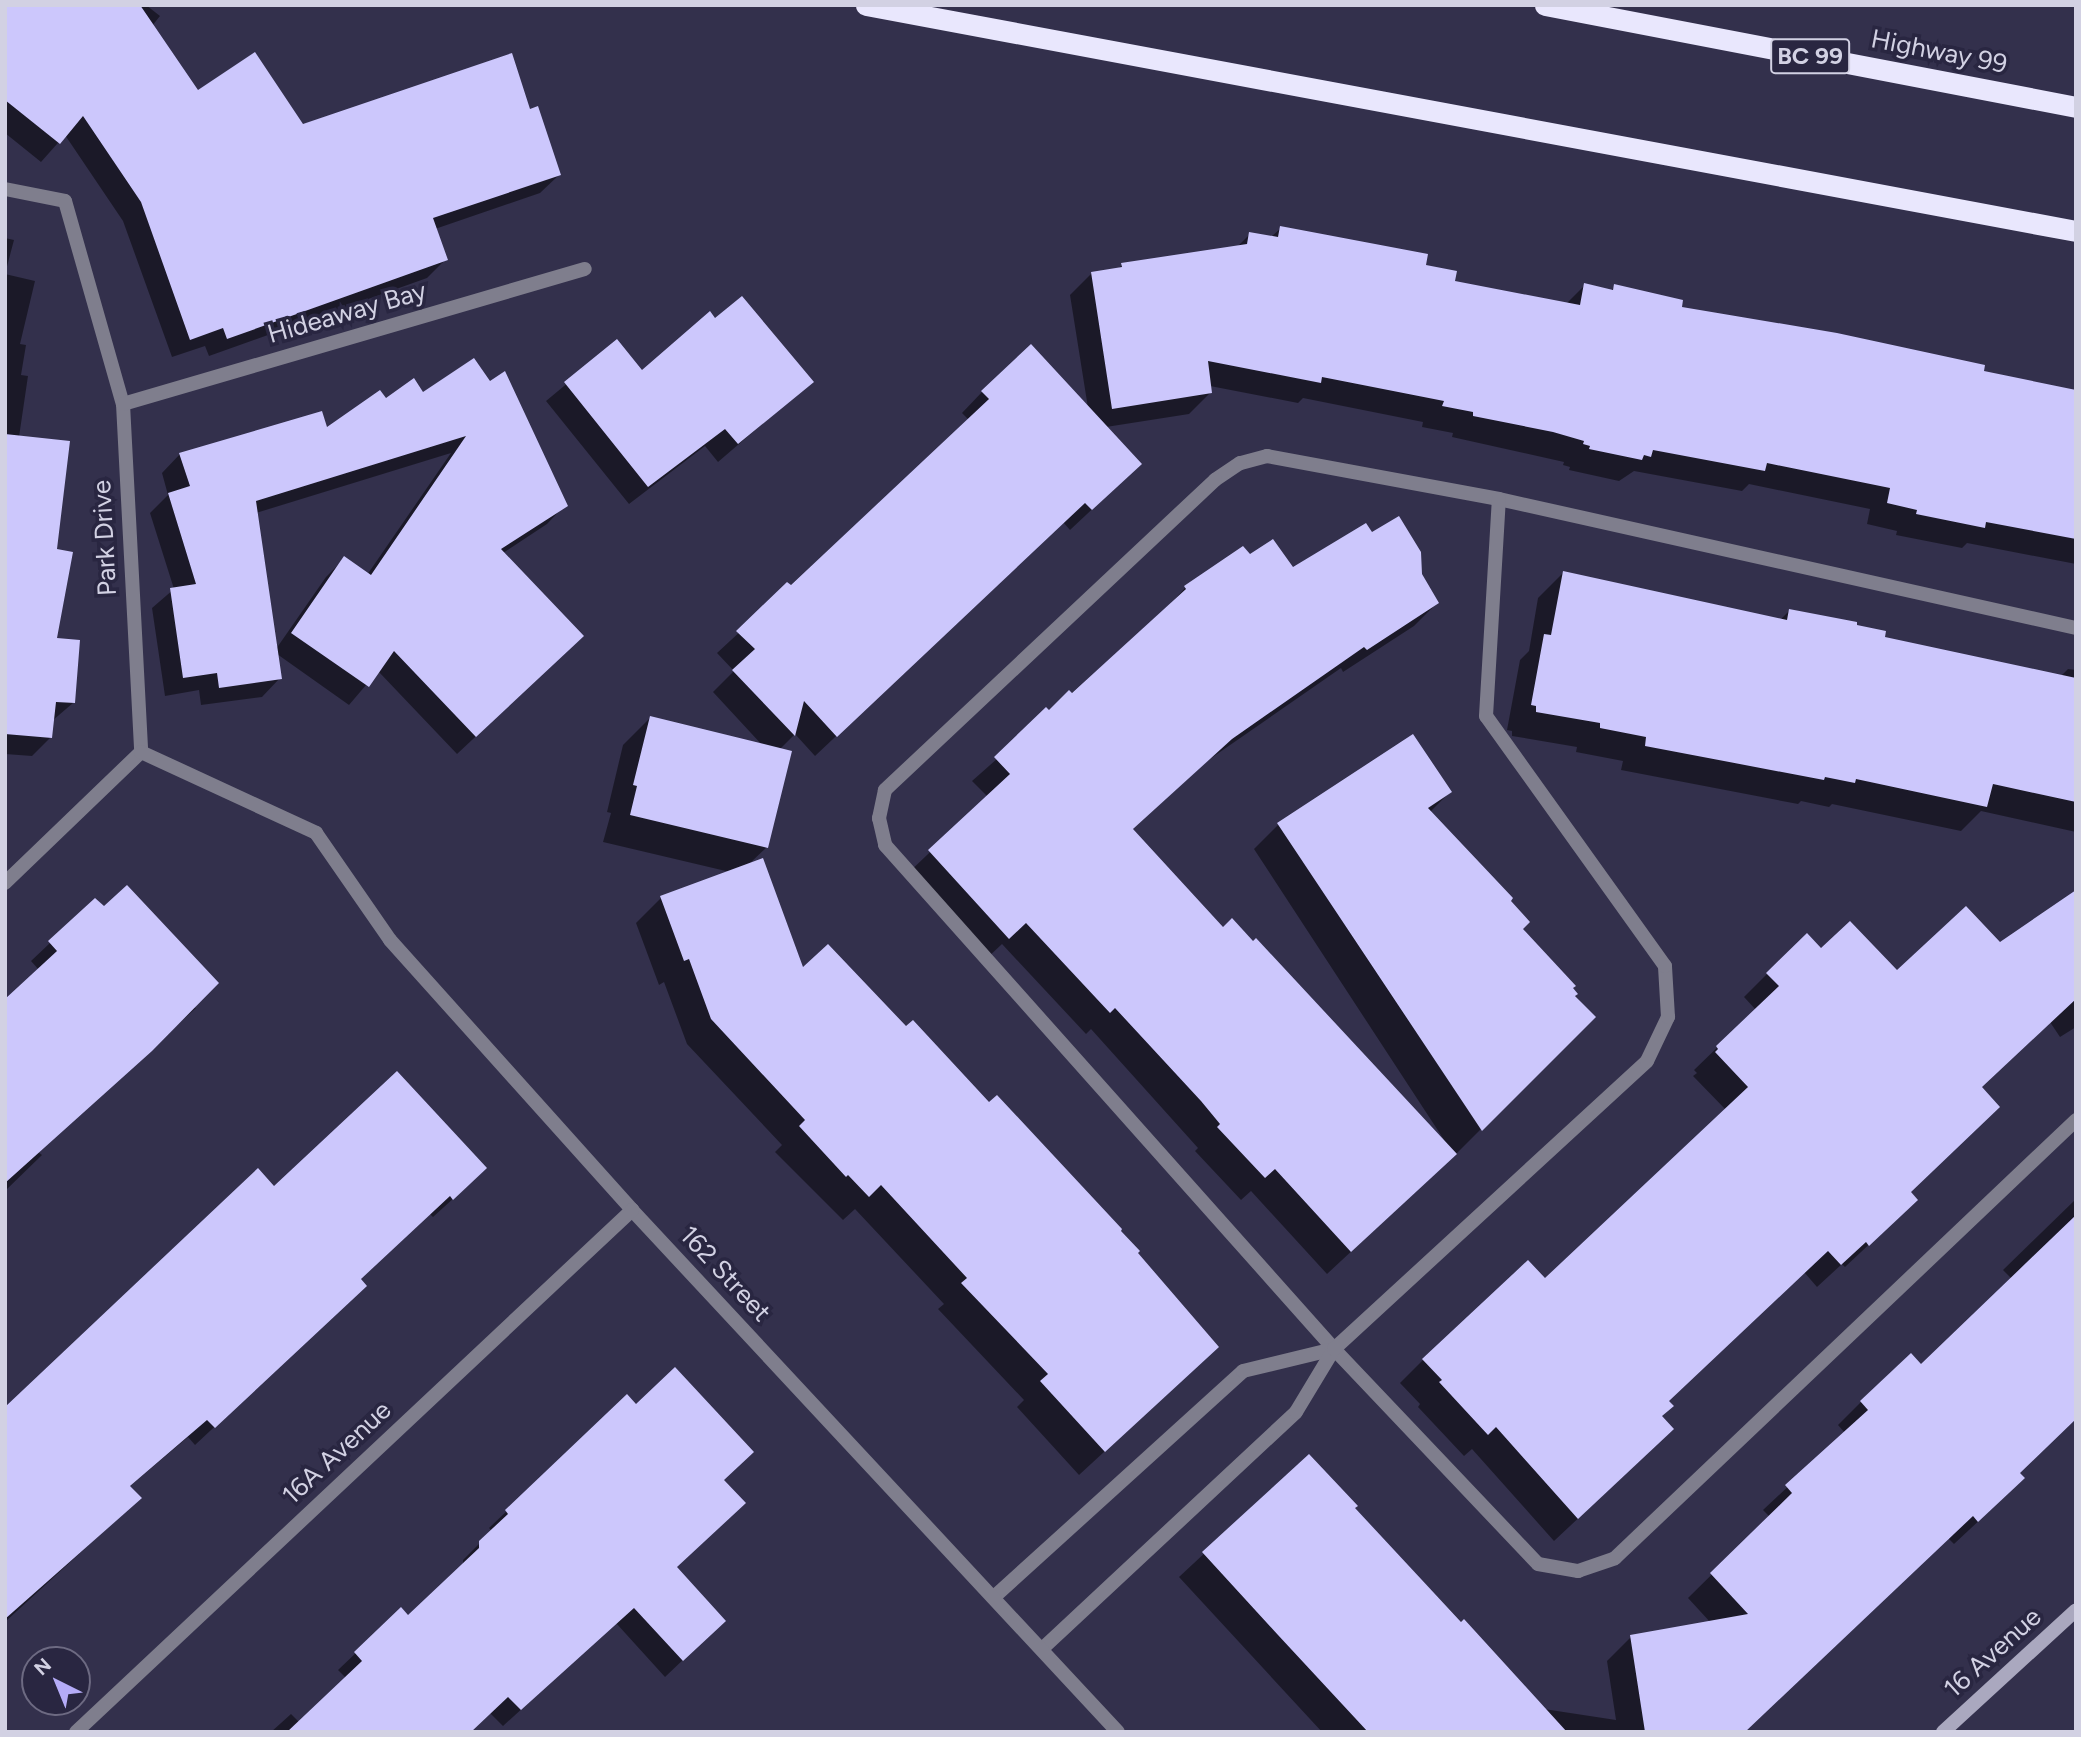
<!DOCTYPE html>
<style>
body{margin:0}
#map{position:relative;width:2081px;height:1737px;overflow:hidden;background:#33304c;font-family:Figtree,sans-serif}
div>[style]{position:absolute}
.shadow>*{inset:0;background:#0007}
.building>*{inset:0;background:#ccc7fc}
.service>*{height:14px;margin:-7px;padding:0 7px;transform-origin:7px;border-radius:7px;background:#7f7e8d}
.minor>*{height:14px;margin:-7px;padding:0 7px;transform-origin:7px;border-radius:7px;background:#7f7e8d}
.secondary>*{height:14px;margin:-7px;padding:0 7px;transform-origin:7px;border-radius:7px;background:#aaa8bf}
.motorway>*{height:21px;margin:-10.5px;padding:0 10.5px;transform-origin:10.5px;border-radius:10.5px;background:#e9e7fd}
span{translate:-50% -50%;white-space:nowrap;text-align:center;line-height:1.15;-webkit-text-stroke:7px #292641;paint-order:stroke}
.shield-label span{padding:2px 5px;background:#292641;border:2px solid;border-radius:5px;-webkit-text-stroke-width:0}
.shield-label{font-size:24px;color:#d2d1e3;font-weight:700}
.street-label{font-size:26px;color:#d2d1e3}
.frame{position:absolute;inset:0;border:7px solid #d2d1e3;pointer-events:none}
.north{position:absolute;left:21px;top:1646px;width:70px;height:70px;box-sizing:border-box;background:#292641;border:2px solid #6d6a82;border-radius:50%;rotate:317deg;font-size:19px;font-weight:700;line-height:28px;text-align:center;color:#d2d1e3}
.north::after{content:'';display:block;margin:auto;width:24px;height:32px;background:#b5acf8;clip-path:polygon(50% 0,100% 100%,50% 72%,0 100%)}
</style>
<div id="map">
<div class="shadow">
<i style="clip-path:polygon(5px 5px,146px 5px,160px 16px,152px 26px,197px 93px,302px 127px,529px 111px,559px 175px,540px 193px,435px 229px,446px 259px,427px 278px,209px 356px,205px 346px,172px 357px,123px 221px,65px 135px,41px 162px,5px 133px)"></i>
<i style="clip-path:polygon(1281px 228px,1424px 267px,1453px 282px,1566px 304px,1585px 285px,1611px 291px,1615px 286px,1680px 309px,2076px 391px,2076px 564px,1967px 543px,1962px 548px,1896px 535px,1897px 531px,1867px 524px,1870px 509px,1749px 484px,1742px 491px,1634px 471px,1619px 481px,1569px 470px,1570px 467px,1563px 465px,1564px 462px,1452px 437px,1453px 433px,1422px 427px,1423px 422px,1303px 398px,1298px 403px,1210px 386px,1211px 392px,1189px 414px,1106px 427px,1119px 484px,1070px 530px,1063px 522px,815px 756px,795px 734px,780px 749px,767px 847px,748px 865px,802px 970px,906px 1029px,989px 1104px,1118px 1231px,1135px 1253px,1192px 1371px,1079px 1475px,1017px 1407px,1024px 1400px,938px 1309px,944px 1304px,855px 1209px,843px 1220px,775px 1152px,782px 1145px,687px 1044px,664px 982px,659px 985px,636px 923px,661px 898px,730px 872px,603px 842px,611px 813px,607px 812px,623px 745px,650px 718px,763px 746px,713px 692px,734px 671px,717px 653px,969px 420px,962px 413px,982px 392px,1088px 408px,1070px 295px,1092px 273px,1117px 270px,1122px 265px,1236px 248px,1250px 234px,1271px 237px)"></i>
<i style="clip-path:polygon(5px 238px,14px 240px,5px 274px,35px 281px,20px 344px,26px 345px,21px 375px,28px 376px,19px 437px,55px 550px,55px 639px,73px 703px,52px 721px,51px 737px,32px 756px,5px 754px)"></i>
<i style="clip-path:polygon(715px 321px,811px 382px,718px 462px,705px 446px,629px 504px,546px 401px,617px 342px,642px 372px)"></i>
<i style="clip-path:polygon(evenodd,423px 394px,565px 505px,547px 524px,503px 553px,563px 655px,457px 754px,378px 671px,349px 705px,277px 654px,280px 678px,262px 697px,201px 705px,199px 690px,165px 696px,152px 608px,174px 589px,150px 513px,168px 495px,162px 473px,180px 454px,326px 429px,385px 401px,423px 394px,451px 453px,367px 575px,344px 559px,326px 577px,276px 649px,256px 513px,451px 453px)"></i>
<i style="clip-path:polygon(1371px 535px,1421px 574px,1437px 603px,1414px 626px,1343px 672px,1341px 668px,1207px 761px,1132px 830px,1223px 929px,1452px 1152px,1254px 849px,1278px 825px,1450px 792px,1430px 812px,1508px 901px,1521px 929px,1593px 1017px,1456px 1154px,1327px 1274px,1251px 1191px,1241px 1200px,1195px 1151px,1198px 1148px,1091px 1029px,1086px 1034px,1002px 944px,985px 960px,906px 875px,988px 797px,972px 781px,1163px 612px,1185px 588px,1243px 548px,1249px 556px,1292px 570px)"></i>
<i style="clip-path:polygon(1563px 573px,1780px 620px,1790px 610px,1855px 626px,1883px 639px,2061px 676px,2068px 669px,2076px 670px,2076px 832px,1981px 811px,1961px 831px,1832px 804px,1829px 807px,1801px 801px,1798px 804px,1621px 770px,1623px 761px,1576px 752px,1577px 747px,1512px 736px,1512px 731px,1507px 730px,1520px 660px,1529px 651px,1538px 598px)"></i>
<i style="clip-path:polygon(2076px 892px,2076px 1027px,2060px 1037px,2050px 1022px,1980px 1088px,1909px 1192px,1893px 1222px,1845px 1267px,1842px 1264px,1817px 1287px,1804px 1272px,1667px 1402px,1649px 1452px,1554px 1541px,1472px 1449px,1464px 1456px,1418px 1407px,1420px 1404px,1400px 1383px,1423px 1360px,1544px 1280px,1726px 1110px,1693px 1076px,1697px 1073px,1694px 1070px,1756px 1010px,1744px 997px,1767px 974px,1821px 951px,1897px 973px,2000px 945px)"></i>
<i style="clip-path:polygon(50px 943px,196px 1008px,38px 1152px,42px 1155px,5px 1191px,5px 1002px,39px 970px,31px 961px)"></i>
<i style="clip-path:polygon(466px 1187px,433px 1217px,430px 1214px,359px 1280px,346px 1304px,195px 1445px,188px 1437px,129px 1487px,140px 1498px,5px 1622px,5px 1410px,274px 1188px)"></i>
<i style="clip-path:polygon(2076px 1199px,2076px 1417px,2018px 1473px,1999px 1502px,1954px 1544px,1948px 1538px,1743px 1732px,1322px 1732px,1179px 1577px,1309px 1456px,1353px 1508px,1544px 1709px,1616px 1720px,1607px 1661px,1631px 1637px,1711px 1623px,1688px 1598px,1770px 1517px,1763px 1510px,1845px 1433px,1838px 1425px,1861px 1402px,1921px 1366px,2012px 1279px,2003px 1270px)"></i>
<i style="clip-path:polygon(626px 1397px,722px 1481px,675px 1568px,707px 1637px,665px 1677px,616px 1623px,503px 1726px,490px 1713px,469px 1732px,271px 1732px,291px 1714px,299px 1722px,346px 1678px,338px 1670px,401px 1610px,408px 1617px,463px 1566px,463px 1560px,492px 1531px,489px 1528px)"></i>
</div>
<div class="building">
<i style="clip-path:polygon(5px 5px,140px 5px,198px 90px,255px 52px,303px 124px,512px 53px,530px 109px,538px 106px,561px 175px,433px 218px,448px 260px,227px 339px,223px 328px,190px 340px,141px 202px,83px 116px,60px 144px,5px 100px)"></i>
<i style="clip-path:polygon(1280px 226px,1428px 254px,1426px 265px,1457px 271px,1455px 281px,1580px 305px,1584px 283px,1613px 290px,1614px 284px,1683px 300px,1682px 307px,1837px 333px,1985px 365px,1984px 371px,2076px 390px,2076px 539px,1986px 522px,1985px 528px,1916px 514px,1917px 510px,1887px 503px,1890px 488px,1767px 463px,1765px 471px,1653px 450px,1651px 457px,1644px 455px,1642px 460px,1589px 449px,1590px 446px,1583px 444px,1584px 441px,1553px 432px,1473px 416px,1473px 412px,1442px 406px,1444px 401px,1322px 377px,1321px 383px,1208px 361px,1212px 393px,1112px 409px,1091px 272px,1122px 267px,1121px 263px,1247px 244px,1249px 232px,1278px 237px)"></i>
<i style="clip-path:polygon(742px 296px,814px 382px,738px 444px,725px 429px,648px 487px,564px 382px,617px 339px,642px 370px,710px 311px,715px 318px)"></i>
<i style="clip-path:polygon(1031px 344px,1142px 464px,1092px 510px,1085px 503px,837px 737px,804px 701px,795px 736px,732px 670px,755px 649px,736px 631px,787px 582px,791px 585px,989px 399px,981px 391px)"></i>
<i style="clip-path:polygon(474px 358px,490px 381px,505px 371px,568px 506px,501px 549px,584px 636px,476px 737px,394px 651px,369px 687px,291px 633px,344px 556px,371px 575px,466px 436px,256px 501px,282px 679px,219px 688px,217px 673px,183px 678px,170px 588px,196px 584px,168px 493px,190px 486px,179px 453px,322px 411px,327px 427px,380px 390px,386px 398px,414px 378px,423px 392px)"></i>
<i style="clip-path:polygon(5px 434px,70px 441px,57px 549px,73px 552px,57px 638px,80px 640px,75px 703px,56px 702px,52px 738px,5px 734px)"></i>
<i style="clip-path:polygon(1399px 516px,1421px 552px,1422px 574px,1439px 603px,1367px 650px,1364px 647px,1232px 739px,1133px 829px,1223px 927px,1232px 918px,1253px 941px,1256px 938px,1457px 1154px,1351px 1252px,1275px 1169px,1265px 1178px,1217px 1127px,1220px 1124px,1201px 1101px,1115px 1008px,1110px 1013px,1026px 923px,1009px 939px,928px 850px,1010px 774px,994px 757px,1046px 707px,1049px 710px,1069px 690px,1072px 693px,1186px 589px,1184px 586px,1243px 546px,1250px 554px,1273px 539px,1293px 567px,1366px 523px,1372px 532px)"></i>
<i style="clip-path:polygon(1563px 571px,1787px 620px,1789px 609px,1857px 622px,1857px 625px,1886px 631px,1885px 637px,2076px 678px,2076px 802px,1993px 784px,1987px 807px,1856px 779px,1855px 783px,1825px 777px,1824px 780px,1645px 746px,1646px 737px,1600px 728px,1600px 723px,1536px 712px,1536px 706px,1531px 705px,1544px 634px,1551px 635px)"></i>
<i style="clip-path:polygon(650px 716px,792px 751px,768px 848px,630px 815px,637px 786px,633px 785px)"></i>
<i style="clip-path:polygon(1413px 734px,1452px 792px,1428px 808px,1513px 898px,1511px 901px,1530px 922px,1523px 929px,1576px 986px,1573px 988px,1578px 994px,1575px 996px,1596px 1017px,1482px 1131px,1277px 823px)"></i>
<i style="clip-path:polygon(763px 858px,803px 967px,828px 944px,906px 1026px,913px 1020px,989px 1102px,997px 1095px,1122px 1229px,1121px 1231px,1140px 1251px,1138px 1253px,1219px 1347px,1105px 1452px,1040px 1381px,1048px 1374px,961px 1283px,967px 1278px,881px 1185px,869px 1197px,848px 1175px,846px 1177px,799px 1126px,805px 1120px,711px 1019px,689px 959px,684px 961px,660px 896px)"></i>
<i style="clip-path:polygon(127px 885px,219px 983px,152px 1051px,5px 1183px,5px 999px,57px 951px,48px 941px,95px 898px,104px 906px)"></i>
<i style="clip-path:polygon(2076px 890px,2076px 999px,1982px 1087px,2000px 1107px,1911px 1192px,1918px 1200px,1869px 1246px,1866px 1242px,1841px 1265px,1828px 1251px,1669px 1401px,1674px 1406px,1662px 1416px,1674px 1429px,1578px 1519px,1496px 1427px,1488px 1435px,1439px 1382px,1442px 1380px,1422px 1359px,1528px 1260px,1545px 1278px,1748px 1087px,1715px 1052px,1718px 1049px,1716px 1046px,1779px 986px,1766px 973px,1807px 933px,1821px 948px,1850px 921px,1897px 970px,1966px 906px,2000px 942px)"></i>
<i style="clip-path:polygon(397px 1071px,487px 1168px,453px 1200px,450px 1196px,361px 1279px,367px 1286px,215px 1428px,207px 1420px,130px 1486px,142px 1498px,5px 1619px,5px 1407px,258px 1168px,274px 1186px)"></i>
<i style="clip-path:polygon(2076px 1215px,2076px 1419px,2020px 1473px,2025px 1478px,1978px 1522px,1973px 1516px,1745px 1732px,1645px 1732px,1630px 1635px,1748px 1614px,1710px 1573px,1792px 1493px,1785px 1485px,1868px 1410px,1860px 1401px,1911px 1353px,1921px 1364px)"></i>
<i style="clip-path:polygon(675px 1367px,754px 1452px,724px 1480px,746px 1503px,677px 1567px,726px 1621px,683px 1661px,634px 1608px,521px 1710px,508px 1697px,471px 1732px,287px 1732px,362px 1661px,354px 1652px,401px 1607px,408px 1615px,479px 1548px,479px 1541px,508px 1514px,505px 1510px,627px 1394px,636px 1404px)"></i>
<i style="clip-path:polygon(1309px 1454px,1358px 1506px,1355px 1508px,1461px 1622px,1464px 1619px,1567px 1732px,1368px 1732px,1278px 1635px,1202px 1552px)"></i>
</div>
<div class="service">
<i style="left:5px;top:189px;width:61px;rotate:11.3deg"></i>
<i style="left:65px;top:201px;width:211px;rotate:74.1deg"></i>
<i style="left:123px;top:404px;width:348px;rotate:87deg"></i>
<i style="left:141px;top:752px;width:189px;rotate:136.1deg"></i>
<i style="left:123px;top:404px;width:481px;rotate:-16.3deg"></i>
<i style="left:2076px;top:628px;width:591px;rotate:-167.4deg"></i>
<i style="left:1499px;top:499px;width:236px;rotate:-169.5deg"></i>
<i style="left:1267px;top:456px;width:28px;rotate:165deg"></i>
<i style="left:1240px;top:463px;width:30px;rotate:146deg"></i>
<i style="left:1215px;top:480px;width:453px;rotate:136.8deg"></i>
<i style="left:885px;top:790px;width:29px;rotate:102deg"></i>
<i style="left:879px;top:818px;width:28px;rotate:77deg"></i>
<i style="left:885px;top:845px;width:675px;rotate:48.3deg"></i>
<i style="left:1334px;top:1349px;width:296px;rotate:46.5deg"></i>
<i style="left:1538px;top:1564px;width:41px;rotate:9.9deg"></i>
<i style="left:1578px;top:1571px;width:39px;rotate:-19deg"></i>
<i style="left:1615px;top:1558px;width:636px;rotate:-43.53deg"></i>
<i style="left:141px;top:752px;width:193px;rotate:24.8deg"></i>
<i style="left:994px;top:1597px;width:336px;rotate:-42.2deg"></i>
<i style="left:1243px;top:1371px;width:94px;rotate:-13.6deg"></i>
<i style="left:1042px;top:1649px;width:347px;rotate:-43deg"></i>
<i style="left:1296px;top:1412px;width:74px;rotate:-58.9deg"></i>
<i style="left:1334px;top:1349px;width:425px;rotate:-42.6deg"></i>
<i style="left:1647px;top:1061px;width:49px;rotate:-64.5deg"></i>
<i style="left:1668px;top:1017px;width:51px;rotate:-93.4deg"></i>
<i style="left:1665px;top:966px;width:307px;rotate:-125.6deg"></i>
<i style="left:1486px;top:716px;width:217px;rotate:-86.6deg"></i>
</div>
<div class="minor">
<i style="left:316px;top:833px;width:130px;rotate:55.3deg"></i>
<i style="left:390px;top:940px;width:363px;rotate:48.1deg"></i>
<i style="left:632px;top:1210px;width:713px;rotate:47.05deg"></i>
<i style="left:76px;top:1732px;width:763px;rotate:-43.19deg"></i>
</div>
<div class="secondary">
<i style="left:1943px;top:1732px;width:180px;rotate:-42.5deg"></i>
</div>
<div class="motorway">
<i style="left:866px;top:5px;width:1231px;rotate:10.58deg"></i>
<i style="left:1545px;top:5px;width:541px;rotate:10.87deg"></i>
</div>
<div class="shield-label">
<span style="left:1810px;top:56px">BC 99</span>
</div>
<div class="street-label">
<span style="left:1939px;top:52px;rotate:11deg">Highway 99</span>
<span style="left:347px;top:313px;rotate:-16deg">Hideaway Bay</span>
<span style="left:105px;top:538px;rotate:-93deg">Park Drive</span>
<span style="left:725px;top:1274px;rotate:47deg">162 Street</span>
<span style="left:337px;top:1453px;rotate:-43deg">16A Avenue</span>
<span style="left:1993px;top:1653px;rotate:-42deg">16 Avenue</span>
</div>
<div class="frame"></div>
<div class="north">N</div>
</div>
